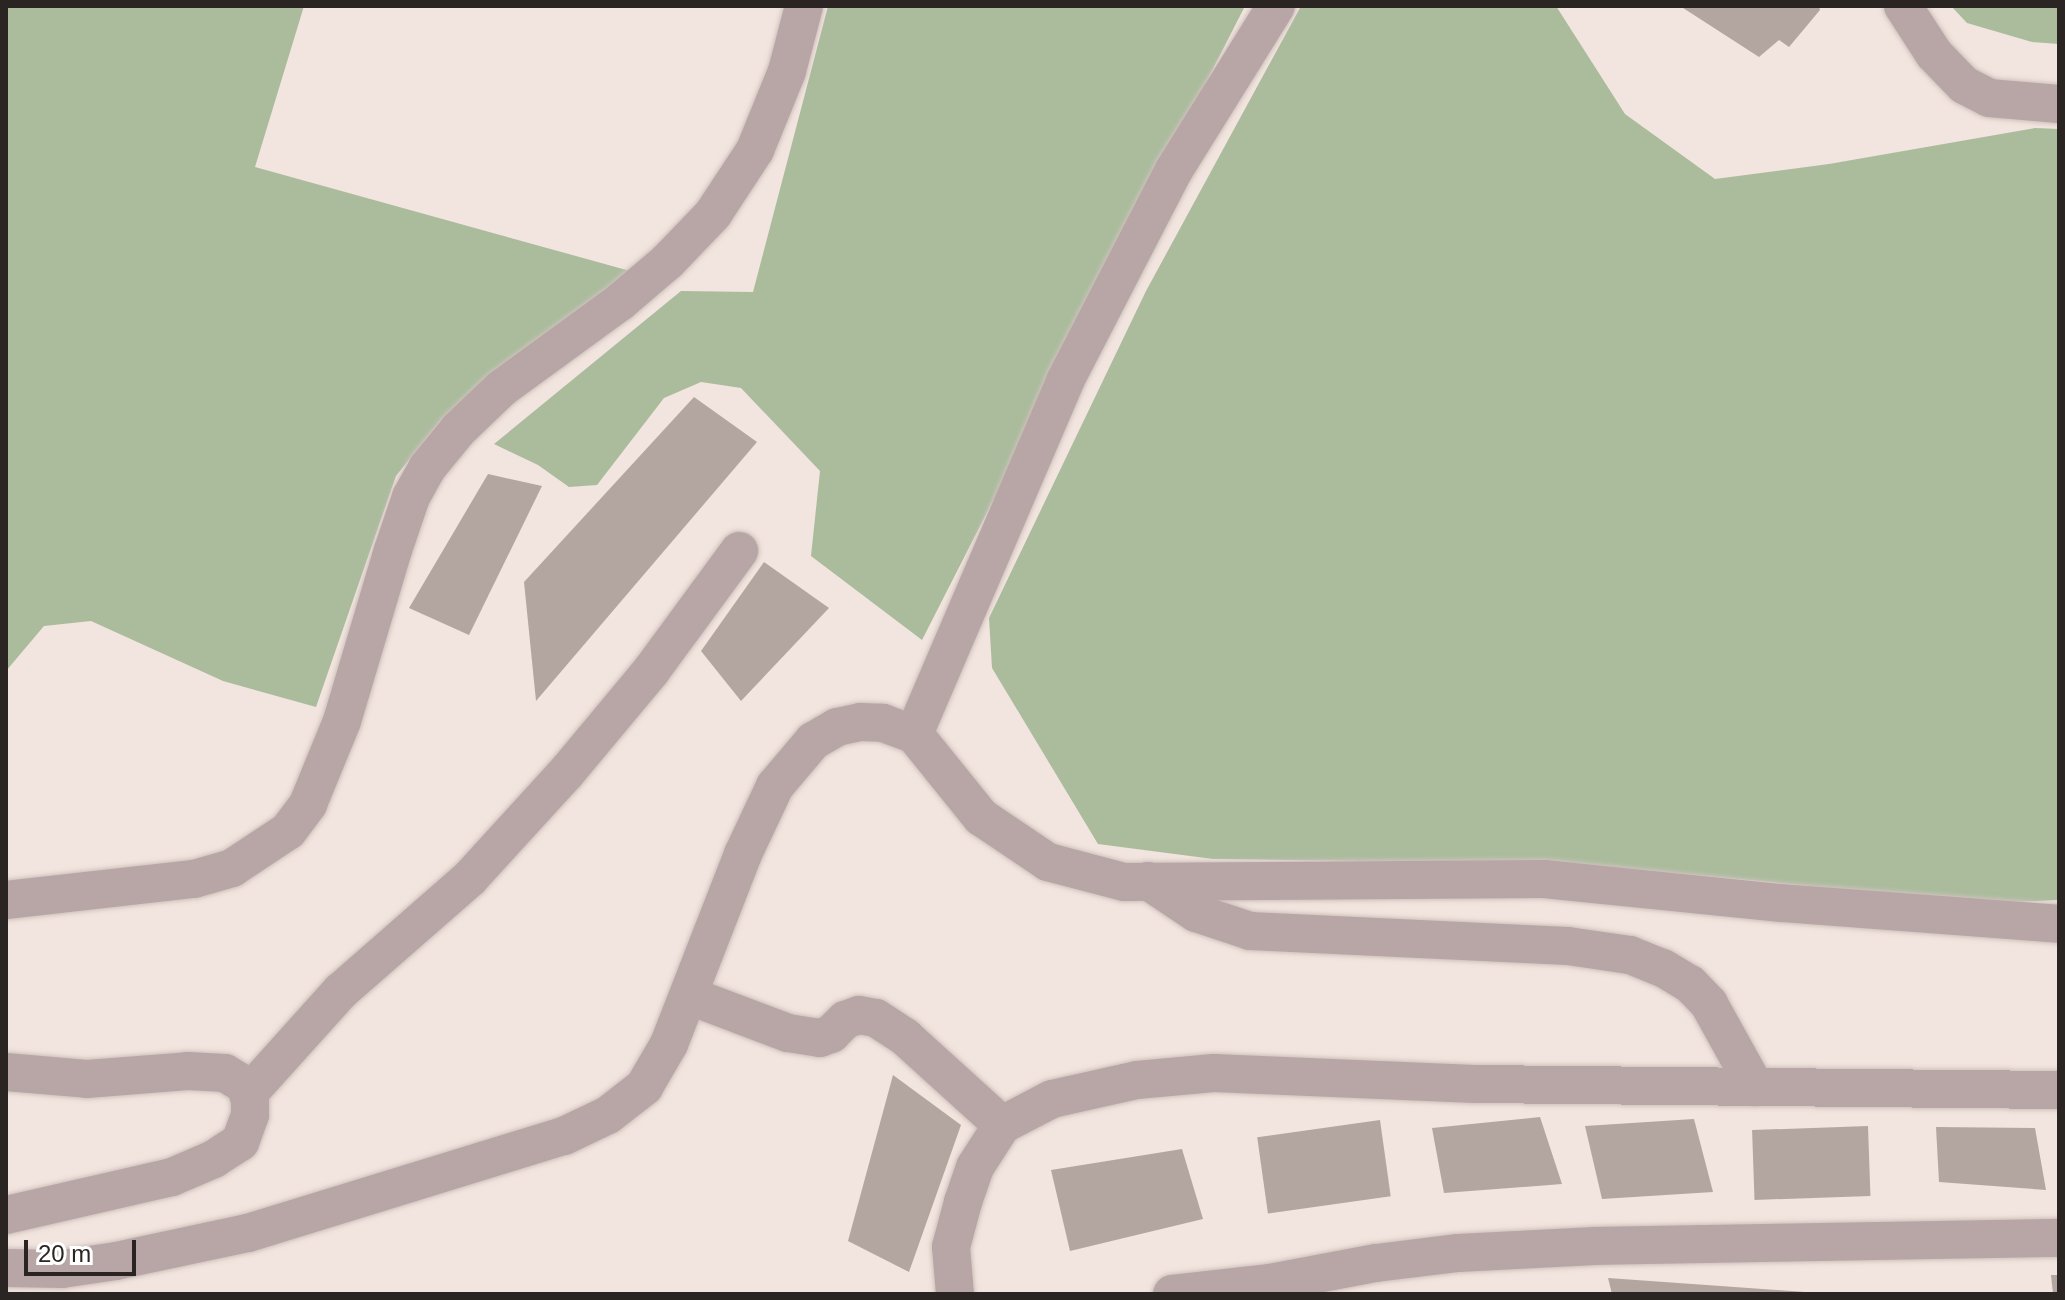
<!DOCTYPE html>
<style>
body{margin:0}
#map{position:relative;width:2065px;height:1300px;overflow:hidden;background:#f2e4de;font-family:Helvetica,sans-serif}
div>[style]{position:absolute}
.green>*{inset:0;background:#abbc9d}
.building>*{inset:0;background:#b3a6a1;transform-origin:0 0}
.roads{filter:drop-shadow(0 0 2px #cec2bc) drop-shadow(0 0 2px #cec2bc)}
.minor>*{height:38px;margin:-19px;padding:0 19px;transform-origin:19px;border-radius:19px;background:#b8a6a7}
span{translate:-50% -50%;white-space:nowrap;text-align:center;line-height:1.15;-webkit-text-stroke:7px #fff;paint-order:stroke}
.frame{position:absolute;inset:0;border:8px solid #2a2523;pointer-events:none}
.scale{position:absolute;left:24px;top:1240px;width:112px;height:36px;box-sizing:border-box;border:4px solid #2a2523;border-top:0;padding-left:10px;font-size:24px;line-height:28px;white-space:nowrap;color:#2a2523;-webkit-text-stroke:6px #fff;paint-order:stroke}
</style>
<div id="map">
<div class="green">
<i style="clip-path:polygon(6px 6px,304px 6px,255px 167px,630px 271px,603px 297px,440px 421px,396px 476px,316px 707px,223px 681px,91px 621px,44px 626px,6px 671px)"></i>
<i style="clip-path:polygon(828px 6px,1245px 6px,922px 640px,811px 556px,820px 471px,741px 388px,701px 382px,664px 398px,597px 485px,569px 487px,538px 465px,494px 444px,681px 291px,753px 292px)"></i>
<i style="clip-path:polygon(1301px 6px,1556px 6px,1625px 114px,1715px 179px,1829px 164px,2035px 128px,2059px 129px,2059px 900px,1991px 903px,1578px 864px,1213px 859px,1098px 844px,992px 668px,989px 618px,1146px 291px)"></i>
<i style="clip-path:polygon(1951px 6px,2059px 6px,2059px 44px,2032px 42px,1967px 23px)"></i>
</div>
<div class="building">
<i style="clip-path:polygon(1680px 6px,1819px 6px,1820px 10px,1789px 47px,1779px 40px,1759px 57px)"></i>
<i style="clip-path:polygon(694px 397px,757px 442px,536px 701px,524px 582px)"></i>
<i style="clip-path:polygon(488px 474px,542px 486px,469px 635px,409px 608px)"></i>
<i style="clip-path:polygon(764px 562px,829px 608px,741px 701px,701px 651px)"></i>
<i style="clip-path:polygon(893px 1075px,961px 1125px,909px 1272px,848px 1241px)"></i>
<i style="clip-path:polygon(1540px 1117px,1562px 1184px,1444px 1193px,1432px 1128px)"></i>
<i style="clip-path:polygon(1694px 1119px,1713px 1192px,1602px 1199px,1585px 1126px)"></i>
<i style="left:1380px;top:1120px;width:77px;height:124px;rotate:82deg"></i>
<i style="left:1868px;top:1126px;width:70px;height:116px;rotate:88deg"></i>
<i style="clip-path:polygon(1936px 1127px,2035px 1128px,2046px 1190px,1939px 1182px)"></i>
<i style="clip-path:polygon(1182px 1149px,1203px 1219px,1070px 1251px,1051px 1170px)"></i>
<i style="clip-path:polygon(2051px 1275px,2059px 1275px,2059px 1294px,2053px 1294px)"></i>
<i style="clip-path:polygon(1608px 1278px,1805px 1292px,1805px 1294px,1612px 1294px)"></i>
</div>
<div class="roads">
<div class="minor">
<i style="left:1903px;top:6px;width:57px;rotate:57.1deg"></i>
<i style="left:1934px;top:54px;width:43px;rotate:45.9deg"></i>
<i style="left:1964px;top:85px;width:28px;rotate:27deg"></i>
<i style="left:1989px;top:98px;width:70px;rotate:4.9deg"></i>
<i style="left:914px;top:734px;width:384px;rotate:-66.8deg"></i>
<i style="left:1065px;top:381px;width:237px;rotate:-62.7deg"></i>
<i style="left:1174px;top:170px;width:193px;rotate:-58.1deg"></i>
<i style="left:1148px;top:881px;width:58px;rotate:33.7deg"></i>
<i style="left:1196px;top:913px;width:57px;rotate:18.4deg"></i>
<i style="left:1250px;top:931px;width:318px;rotate:2.7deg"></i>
<i style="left:1568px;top:946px;width:63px;rotate:8.3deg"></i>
<i style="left:1630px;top:955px;width:35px;rotate:22deg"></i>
<i style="left:1663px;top:968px;width:31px;rotate:31deg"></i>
<i style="left:1690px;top:984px;width:28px;rotate:46deg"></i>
<i style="left:1709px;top:1004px;width:95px;rotate:61deg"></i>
<i style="left:6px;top:900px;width:189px;rotate:-6.4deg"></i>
<i style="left:194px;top:879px;width:40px;rotate:-16deg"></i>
<i style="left:232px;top:868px;width:67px;rotate:-33.5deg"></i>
<i style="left:288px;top:831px;width:34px;rotate:-53deg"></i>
<i style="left:308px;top:804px;width:90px;rotate:-67.7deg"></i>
<i style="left:342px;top:721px;width:178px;rotate:-73.4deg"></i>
<i style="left:393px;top:550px;width:56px;rotate:-71.2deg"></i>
<i style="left:411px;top:497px;width:33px;rotate:-61deg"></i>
<i style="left:427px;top:468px;width:49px;rotate:-50.8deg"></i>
<i style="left:458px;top:430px;width:61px;rotate:-43.7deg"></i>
<i style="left:502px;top:388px;width:146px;rotate:-36.1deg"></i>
<i style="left:620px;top:302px;width:63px;rotate:-40.5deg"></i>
<i style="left:668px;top:261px;width:65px;rotate:-46.2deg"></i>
<i style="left:713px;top:214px;width:77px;rotate:-56.7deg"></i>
<i style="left:755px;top:150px;width:85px;rotate:-67.9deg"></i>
<i style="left:787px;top:71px;width:67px;rotate:-75.3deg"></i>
<i style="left:690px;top:996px;width:105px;rotate:20.7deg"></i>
<i style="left:788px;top:1033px;width:32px;rotate:9deg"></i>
<i style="left:820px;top:1038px;width:12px;rotate:-20deg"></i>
<i style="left:831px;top:1034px;width:20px;rotate:-45deg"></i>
<i style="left:845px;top:1020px;width:15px;rotate:-20deg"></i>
<i style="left:859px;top:1015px;width:17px;rotate:10deg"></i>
<i style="left:876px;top:1018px;width:35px;rotate:33deg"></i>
<i style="left:905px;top:1037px;width:131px;rotate:42.2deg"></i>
<i style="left:6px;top:1072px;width:81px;rotate:4.9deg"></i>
<i style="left:87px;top:1079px;width:101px;rotate:-4.5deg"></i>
<i style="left:188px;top:1071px;width:37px;rotate:3deg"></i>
<i style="left:225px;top:1073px;width:23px;rotate:31deg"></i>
<i style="left:245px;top:1085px;width:16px;rotate:72deg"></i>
<i style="left:250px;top:1100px;width:15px;rotate:90deg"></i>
<i style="left:250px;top:1115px;width:29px;rotate:110deg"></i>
<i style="left:240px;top:1142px;width:31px;rotate:147deg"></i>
<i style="left:214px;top:1159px;width:46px;rotate:156.8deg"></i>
<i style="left:172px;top:1177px;width:170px;rotate:167.1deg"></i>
<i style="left:249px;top:1093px;width:137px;rotate:-48deg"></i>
<i style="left:341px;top:991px;width:171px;rotate:-41.2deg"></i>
<i style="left:470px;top:878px;width:142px;rotate:-47.6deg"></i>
<i style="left:566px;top:773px;width:133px;rotate:-50.2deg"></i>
<i style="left:651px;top:671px;width:149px;rotate:-53.7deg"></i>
<i style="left:6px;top:1268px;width:56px;rotate:1deg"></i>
<i style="left:62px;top:1269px;width:55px;rotate:-8.4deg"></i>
<i style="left:116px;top:1261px;width:135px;rotate:-12deg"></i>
<i style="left:248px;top:1233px;width:331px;rotate:-17.1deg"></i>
<i style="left:564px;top:1136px;width:49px;rotate:-25.5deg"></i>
<i style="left:608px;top:1115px;width:46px;rotate:-37.9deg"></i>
<i style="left:644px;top:1087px;width:50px;rotate:-59.8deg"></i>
<i style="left:669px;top:1044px;width:204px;rotate:-68.7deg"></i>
<i style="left:743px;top:854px;width:75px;rotate:-64.8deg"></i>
<i style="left:775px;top:786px;width:59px;rotate:-49.8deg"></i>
<i style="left:813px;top:741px;width:28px;rotate:-30deg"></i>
<i style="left:837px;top:727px;width:24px;rotate:-12deg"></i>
<i style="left:860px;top:722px;width:23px;rotate:2deg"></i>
<i style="left:883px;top:723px;width:33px;rotate:20deg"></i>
<i style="left:914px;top:734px;width:107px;rotate:51.1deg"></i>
<i style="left:981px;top:817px;width:81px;rotate:33.9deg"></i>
<i style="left:1048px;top:862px;width:79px;rotate:14.7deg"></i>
<i style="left:1124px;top:882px;width:420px;rotate:-0.4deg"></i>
<i style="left:1544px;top:879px;width:239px;rotate:5.8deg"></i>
<i style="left:1782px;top:903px;width:278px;rotate:4.3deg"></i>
<i style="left:955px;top:1294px;width:47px;rotate:-94.9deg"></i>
<i style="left:951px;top:1247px;width:47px;rotate:-75.1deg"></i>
<i style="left:963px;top:1202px;width:37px;rotate:-71deg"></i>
<i style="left:975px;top:1167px;width:50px;rotate:-57.3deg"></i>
<i style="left:1002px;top:1125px;width:56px;rotate:-27.5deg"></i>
<i style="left:1052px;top:1099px;width:87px;rotate:-12.6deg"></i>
<i style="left:1137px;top:1080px;width:77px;rotate:-5.2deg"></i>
<i style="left:1214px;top:1073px;width:261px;rotate:2.4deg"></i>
<i style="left:1475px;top:1084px;width:584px;rotate:0.59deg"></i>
<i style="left:1172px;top:1294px;width:99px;rotate:-6.4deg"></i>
<i style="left:1270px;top:1283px;width:108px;rotate:-10.7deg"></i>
<i style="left:1376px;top:1263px;width:83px;rotate:-7deg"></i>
<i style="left:1458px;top:1253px;width:137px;rotate:-2.9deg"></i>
<i style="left:1595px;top:1246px;width:464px;rotate:-1deg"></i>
</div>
</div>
<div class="frame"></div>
<div class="scale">20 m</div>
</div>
